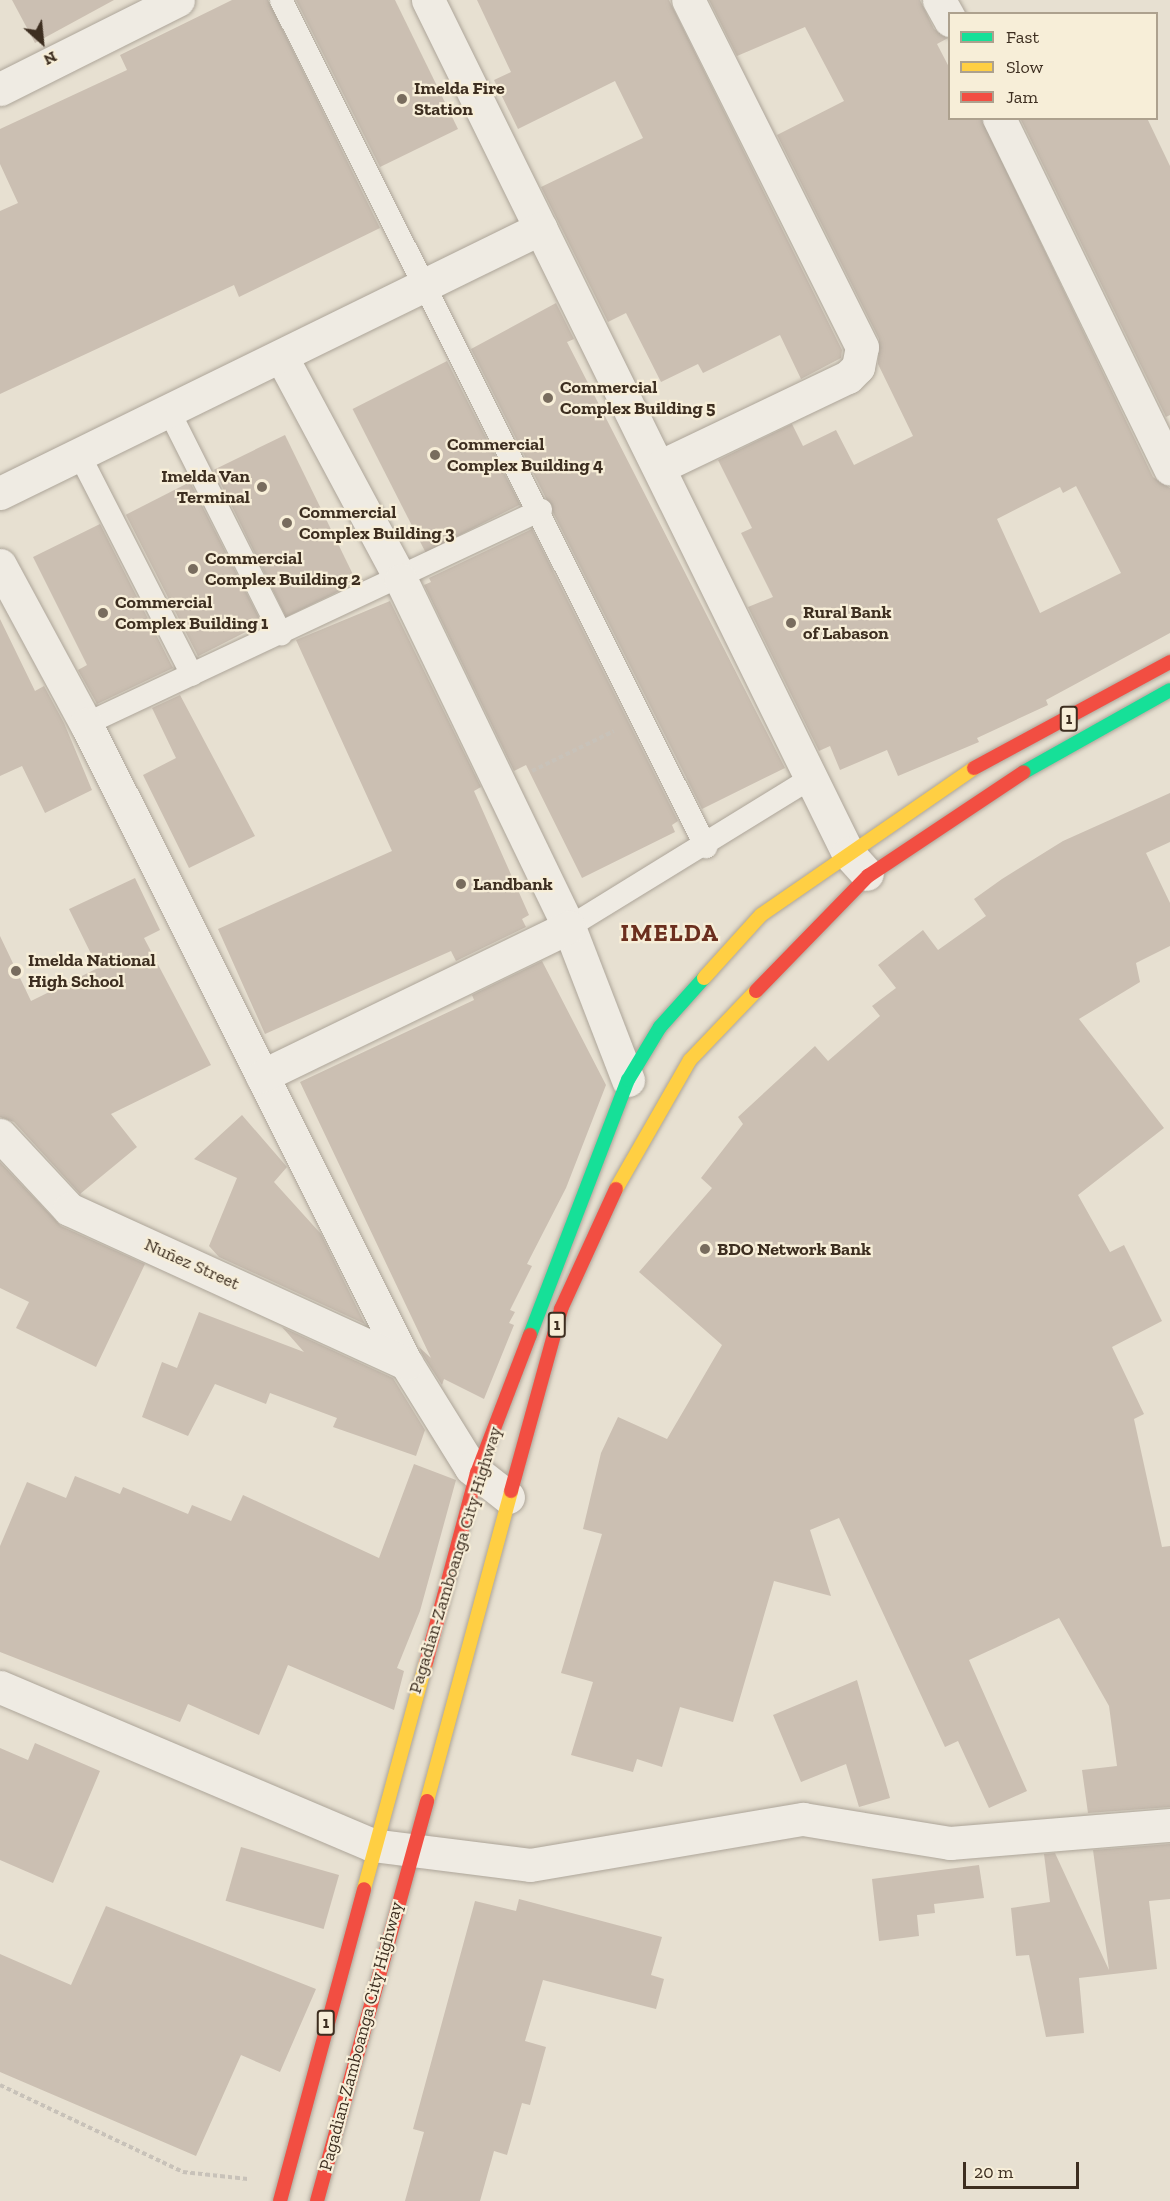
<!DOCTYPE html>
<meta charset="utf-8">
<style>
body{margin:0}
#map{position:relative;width:1170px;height:2201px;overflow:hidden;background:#e7e0d1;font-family:"Zilla Slab",serif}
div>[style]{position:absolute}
.building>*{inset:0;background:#cbbfb2;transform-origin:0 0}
.path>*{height:4px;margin-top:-2px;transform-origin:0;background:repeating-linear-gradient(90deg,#c8c2b9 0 4.5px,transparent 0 7.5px)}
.roads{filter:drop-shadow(0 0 2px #ada599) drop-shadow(0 0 2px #ada599)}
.lane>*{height:22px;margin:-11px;padding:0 11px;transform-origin:11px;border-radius:11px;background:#efebe3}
.street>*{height:33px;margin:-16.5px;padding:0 16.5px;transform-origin:16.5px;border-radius:16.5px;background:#efebe3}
.fast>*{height:14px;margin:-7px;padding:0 7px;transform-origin:7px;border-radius:7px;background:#16e098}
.slow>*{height:14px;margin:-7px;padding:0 7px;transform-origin:7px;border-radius:7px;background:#ffcf43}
.jam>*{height:14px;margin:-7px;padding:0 7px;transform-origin:7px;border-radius:7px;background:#f24e42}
.dots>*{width:16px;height:16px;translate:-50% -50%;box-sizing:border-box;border:3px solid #f7eed8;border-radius:50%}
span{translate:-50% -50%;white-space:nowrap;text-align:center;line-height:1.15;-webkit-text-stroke:4.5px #f7eed8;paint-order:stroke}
.shield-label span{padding:2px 4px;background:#f7eed8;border:2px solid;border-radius:4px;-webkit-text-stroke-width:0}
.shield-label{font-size:16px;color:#3d2e20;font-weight:700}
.poi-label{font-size:18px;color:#3d2e20;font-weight:700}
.left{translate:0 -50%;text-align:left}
.right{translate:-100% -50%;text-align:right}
.street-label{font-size:18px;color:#3d2e20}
.district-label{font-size:24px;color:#6b2e1e;font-weight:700;letter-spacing:1.5px}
.legend{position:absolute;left:948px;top:12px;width:210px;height:108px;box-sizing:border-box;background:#f7eed8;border:2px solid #ada18e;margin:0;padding:8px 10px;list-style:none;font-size:18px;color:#3d2e20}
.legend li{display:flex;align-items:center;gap:12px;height:30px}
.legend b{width:30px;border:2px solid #ada18e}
.north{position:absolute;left:12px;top:12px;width:60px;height:60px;-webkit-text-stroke:4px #f7eed8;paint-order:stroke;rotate:153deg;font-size:16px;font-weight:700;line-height:24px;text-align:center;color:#3d2e20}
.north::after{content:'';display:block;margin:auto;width:21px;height:27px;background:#3d2e20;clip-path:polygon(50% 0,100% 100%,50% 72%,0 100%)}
.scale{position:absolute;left:963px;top:2162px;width:116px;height:27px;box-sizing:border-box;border:3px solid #3d2e20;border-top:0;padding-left:8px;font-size:18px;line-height:21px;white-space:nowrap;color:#3d2e20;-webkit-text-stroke:4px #f7eed8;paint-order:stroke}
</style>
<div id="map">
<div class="building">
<i style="clip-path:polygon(12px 0,114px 0,35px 43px)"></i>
<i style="clip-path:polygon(232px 0,268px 0,380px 228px,239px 297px,234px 285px,0 394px,0 211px,18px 203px,0 164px,0 129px,127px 70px,120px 55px)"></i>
<i style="clip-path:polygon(296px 0,395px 0,458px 129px,380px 167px)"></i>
<i style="clip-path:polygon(477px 0,669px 0,842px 350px,841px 358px,801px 379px,780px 335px,703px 373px,698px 364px,661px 382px,626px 313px,608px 322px,541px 187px,643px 138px,615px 81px,518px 129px,494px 80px,511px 72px)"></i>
<i style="clip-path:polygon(evenodd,709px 0,920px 0,934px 29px,948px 38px,937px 44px,950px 69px,950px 118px,981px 118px,1153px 477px,1170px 488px,1170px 633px,1046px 700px,1048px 705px,977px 738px,979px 742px,898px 776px,887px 750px,840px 770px,830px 746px,819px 751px,748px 607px,773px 597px,741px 533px,752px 528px,718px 460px,792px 424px,803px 446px,836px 430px,854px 465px,913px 436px,878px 364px,879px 339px,777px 135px,844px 101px,805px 27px,737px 56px,709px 0,1076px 486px,1121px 573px,1040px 613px,997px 519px,1060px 487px,1063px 493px,1076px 486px)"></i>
<i style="clip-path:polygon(1020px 118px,1147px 118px,1170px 166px,1170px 415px,1166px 417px)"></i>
<i style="clip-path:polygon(556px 303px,574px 339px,567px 342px,785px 768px,702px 809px,471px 349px)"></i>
<i style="left:447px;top:361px;width:161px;height:106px;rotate:63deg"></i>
<i style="left:285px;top:435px;width:164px;height:79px;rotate:64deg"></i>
<i style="left:190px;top:482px;width:159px;height:72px;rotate:63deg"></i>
<i style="clip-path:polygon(100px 524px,173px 668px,97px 704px,78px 670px,87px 665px,33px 557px)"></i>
<i style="clip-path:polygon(532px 529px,678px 821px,672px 825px,675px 832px,582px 878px,526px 765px,514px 771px,424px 585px,431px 582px,429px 578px)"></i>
<i style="clip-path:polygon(390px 601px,481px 787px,474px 791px,529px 915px,522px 919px,526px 927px,456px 961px,451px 951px,265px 1034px,218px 929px,392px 851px,296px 640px)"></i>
<i style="clip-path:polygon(0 619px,35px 691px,44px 686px,64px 723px,92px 790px,45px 813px,22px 766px,0 776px)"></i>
<i style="clip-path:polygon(180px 695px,255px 836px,189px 868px,143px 775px,176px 758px,152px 708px)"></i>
<i style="clip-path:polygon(1170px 793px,1170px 842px,1146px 853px,1170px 903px,1170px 946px,1136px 963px,1140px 982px,1079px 1019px,1164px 1128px,1078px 1195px,1110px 1252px,1124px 1245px,1162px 1321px,1112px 1347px,1144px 1414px,1134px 1419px,1162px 1547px,1170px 1546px,1170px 1807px,1088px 1813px,1082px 1770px,1117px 1766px,1109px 1706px,1059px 1618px,969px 1660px,1027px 1791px,989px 1808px,958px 1741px,945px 1747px,839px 1518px,810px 1530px,831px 1596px,774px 1581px,733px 1722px,680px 1707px,662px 1767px,637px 1759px,633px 1772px,571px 1755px,593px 1682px,561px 1673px,602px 1534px,583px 1529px,601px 1453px,618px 1417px,667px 1439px,722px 1345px,639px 1272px,712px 1188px,701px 1178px,743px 1124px,738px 1117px,815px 1046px,828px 1061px,880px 1016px,872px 1006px,896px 988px,878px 965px,923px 930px,938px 950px,986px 916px,974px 899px,1002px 879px,1063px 841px)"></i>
<i style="clip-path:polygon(135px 878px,160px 930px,144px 938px,211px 1065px,111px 1114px,137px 1147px,80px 1194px,14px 1122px,0 1117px,0 936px,31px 1001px,98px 968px,69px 909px)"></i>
<i style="clip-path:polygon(542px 961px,606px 1085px,566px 1188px,527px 1264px,532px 1266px,510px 1310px,515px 1312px,509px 1323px,514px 1325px,484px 1399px,444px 1379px,442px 1385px,422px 1354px,419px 1347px,431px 1358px,300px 1082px,474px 1000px,472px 995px)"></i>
<i style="clip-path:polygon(242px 1115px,287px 1167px,274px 1182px,321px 1234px,365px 1324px,219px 1257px,209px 1246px,237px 1178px,194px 1159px)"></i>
<i style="clip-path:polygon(0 1162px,61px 1226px,145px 1264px,96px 1367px,16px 1328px,29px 1302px,0 1288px)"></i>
<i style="clip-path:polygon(199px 1312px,304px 1352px,282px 1327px,393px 1378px,425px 1430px,416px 1456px,333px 1427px,337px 1418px,270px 1393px,266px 1404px,215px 1384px,188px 1436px,142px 1417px,162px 1362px,177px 1368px)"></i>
<i style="clip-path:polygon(414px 1464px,456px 1480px,420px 1611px,397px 1668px,404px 1671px,394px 1710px,288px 1665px,259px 1735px,188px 1704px,180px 1722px,0 1652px,0 1546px,27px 1482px,66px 1498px,75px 1476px,120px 1494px,123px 1487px,188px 1514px,192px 1505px,231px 1521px,243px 1495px,379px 1558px)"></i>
<i style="clip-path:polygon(857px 1680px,890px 1798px,859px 1807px,846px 1764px,801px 1782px,773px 1715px)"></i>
<i style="clip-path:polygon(35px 1743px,100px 1771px,53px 1883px,0 1860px,0 1748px,28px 1760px)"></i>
<i style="clip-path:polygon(1170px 1844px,1170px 1899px,1149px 1901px,1157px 1969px,1079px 1978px,1084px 2033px,1046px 2037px,1029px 1955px,1016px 1956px,1011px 1908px,1050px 1902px,1044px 1854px,1055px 1853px,1109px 1970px,1093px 1850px)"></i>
<i style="left:241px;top:1847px;width:102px;height:56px;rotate:16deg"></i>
<i style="clip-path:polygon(979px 1865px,984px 1898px,934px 1904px,935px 1913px,917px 1915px,919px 1936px,879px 1941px,872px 1879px)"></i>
<i style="clip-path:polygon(519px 1899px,662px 1937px,651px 1975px,664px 1979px,656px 2009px,543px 1980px,525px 2041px,546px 2047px,530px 2105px,522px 2103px,507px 2155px,494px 2151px,480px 2201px,405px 2201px,424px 2132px,413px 2129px,475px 1901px,516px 1911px)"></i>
<i style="clip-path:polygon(106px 1906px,316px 1989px,280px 2072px,241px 2055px,196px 2156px,0 2072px,0 1954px,71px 1985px)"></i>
</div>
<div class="path">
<i style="left:532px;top:771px;width:91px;rotate:-26deg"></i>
<i style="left:0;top:2085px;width:203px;rotate:25.4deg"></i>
<i style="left:183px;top:2172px;width:65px;rotate:6.1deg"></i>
</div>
<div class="roads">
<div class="lane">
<i style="left:281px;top:0;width:948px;rotate:63.35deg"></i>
<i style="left:169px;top:411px;width:250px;rotate:63.3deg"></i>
<i style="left:79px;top:454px;width:248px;rotate:62.9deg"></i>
<i style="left:86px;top:724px;width:503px;rotate:-25.19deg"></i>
<i style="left:569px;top:927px;width:286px;rotate:-31.6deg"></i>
</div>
<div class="street">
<i style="left:428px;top:0;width:951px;rotate:63.79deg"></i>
<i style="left:848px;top:853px;width:28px;rotate:48deg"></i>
<i style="left:939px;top:0;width:23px;rotate:61deg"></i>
<i style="left:0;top:89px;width:199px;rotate:-26.6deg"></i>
<i style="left:999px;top:118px;width:390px;rotate:64deg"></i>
<i style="left:281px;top:356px;width:254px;rotate:61.8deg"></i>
<i style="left:401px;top:580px;width:386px;rotate:64.2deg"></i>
<i style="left:569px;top:927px;width:164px;rotate:68.9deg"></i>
<i style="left:661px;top:466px;width:207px;rotate:-25.5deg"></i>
<i style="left:848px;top:377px;width:14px;rotate:-45deg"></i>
<i style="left:858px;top:367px;width:20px;rotate:-79deg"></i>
<i style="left:862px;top:347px;width:388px;rotate:-116.6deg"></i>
<i style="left:0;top:493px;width:602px;rotate:-26.1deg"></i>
<i style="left:0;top:565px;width:181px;rotate:61.6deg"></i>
<i style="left:86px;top:724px;width:715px;rotate:63.4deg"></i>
<i style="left:406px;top:1363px;width:123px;rotate:58.2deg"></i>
<i style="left:471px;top:1468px;width:47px;rotate:38.1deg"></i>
<i style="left:262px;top:1076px;width:341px;rotate:-25.9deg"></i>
<i style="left:0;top:1135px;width:101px;rotate:47deg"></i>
<i style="left:69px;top:1209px;width:371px;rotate:24.6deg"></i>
<i style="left:0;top:1687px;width:404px;rotate:23deg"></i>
<i style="left:372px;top:1845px;width:159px;rotate:7.2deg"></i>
<i style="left:530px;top:1865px;width:277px;rotate:-9.6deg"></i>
<i style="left:803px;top:1819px;width:149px;rotate:9.3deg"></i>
<i style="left:950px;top:1843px;width:221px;rotate:-4.7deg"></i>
</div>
<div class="fast">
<i style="left:1024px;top:772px;width:167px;rotate:-29.3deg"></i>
<i style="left:530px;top:1335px;width:273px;rotate:-69deg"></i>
<i style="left:628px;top:1080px;width:62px;rotate:-58.9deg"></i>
<i style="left:660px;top:1027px;width:66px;rotate:-48.1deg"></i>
</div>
<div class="slow">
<i style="left:704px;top:978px;width:85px;rotate:-47.9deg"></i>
<i style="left:761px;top:915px;width:259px;rotate:-34.6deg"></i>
<i style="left:616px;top:1189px;width:149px;rotate:-60.2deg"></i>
<i style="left:690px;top:1060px;width:95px;rotate:-46.3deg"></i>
<i style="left:427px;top:1801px;width:321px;rotate:-74.8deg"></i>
<i style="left:364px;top:1889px;width:234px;rotate:-74.7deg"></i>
</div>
<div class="jam">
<i style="left:974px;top:768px;width:223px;rotate:-28.4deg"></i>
<i style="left:756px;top:991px;width:161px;rotate:-45.8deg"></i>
<i style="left:868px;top:876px;width:187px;rotate:-33.7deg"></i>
<i style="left:511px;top:1491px;width:189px;rotate:-74.6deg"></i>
<i style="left:561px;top:1309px;width:132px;rotate:-65.4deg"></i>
<i style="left:426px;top:1663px;width:197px;rotate:-75deg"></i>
<i style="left:477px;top:1473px;width:148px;rotate:-69deg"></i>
<i style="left:280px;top:2201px;width:323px;rotate:-74.9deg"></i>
<i style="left:317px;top:2201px;width:415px;rotate:-74.6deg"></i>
</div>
</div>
<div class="dots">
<i style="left:402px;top:99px;background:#786c5e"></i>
<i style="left:548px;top:398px;background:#786c5e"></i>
<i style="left:435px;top:455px;background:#786c5e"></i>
<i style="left:262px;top:487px;background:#786c5e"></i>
<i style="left:287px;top:523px;background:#786c5e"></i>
<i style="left:193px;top:569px;background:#786c5e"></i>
<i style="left:103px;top:613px;background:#786c5e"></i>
<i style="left:791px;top:623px;background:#786c5e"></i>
<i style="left:461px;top:884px;background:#786c5e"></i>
<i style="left:16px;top:971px;background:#786c5e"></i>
<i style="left:705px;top:1249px;background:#786c5e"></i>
</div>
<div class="shield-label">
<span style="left:1069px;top:719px">1</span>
<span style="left:557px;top:1325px">1</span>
<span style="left:326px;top:2023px">1</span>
</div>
<div class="poi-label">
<span class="left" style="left:414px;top:99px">Imelda Fire<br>Station</span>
<span class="left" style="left:560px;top:398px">Commercial<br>Complex Building 5</span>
<span class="left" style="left:447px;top:455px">Commercial<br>Complex Building 4</span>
<span class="right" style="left:250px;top:487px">Imelda Van<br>Terminal</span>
<span class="left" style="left:299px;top:523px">Commercial<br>Complex Building 3</span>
<span class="left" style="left:205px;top:569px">Commercial<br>Complex Building 2</span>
<span class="left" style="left:115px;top:613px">Commercial<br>Complex Building 1</span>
<span class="left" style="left:803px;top:623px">Rural Bank<br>of Labason</span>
<span class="left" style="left:473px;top:884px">Landbank</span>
<span class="left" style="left:28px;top:971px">Imelda National<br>High School</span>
<span class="left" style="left:717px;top:1249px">BDO Network Bank</span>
</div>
<div class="street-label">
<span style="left:192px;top:1264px;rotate:24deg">Nuñez Street</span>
<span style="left:455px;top:1560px;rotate:-73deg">Pagadian-Zamboanga City Highway</span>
<span style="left:361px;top:2036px;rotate:-75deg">Pagadian-Zamboanga City Highway</span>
</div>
<div class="district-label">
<span style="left:670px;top:933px">IMELDA</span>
</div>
<ul class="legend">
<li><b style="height:8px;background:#16e098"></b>Fast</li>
<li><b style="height:8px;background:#ffcf43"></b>Slow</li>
<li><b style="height:8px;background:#f24e42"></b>Jam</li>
</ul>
<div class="north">N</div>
<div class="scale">20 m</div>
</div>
